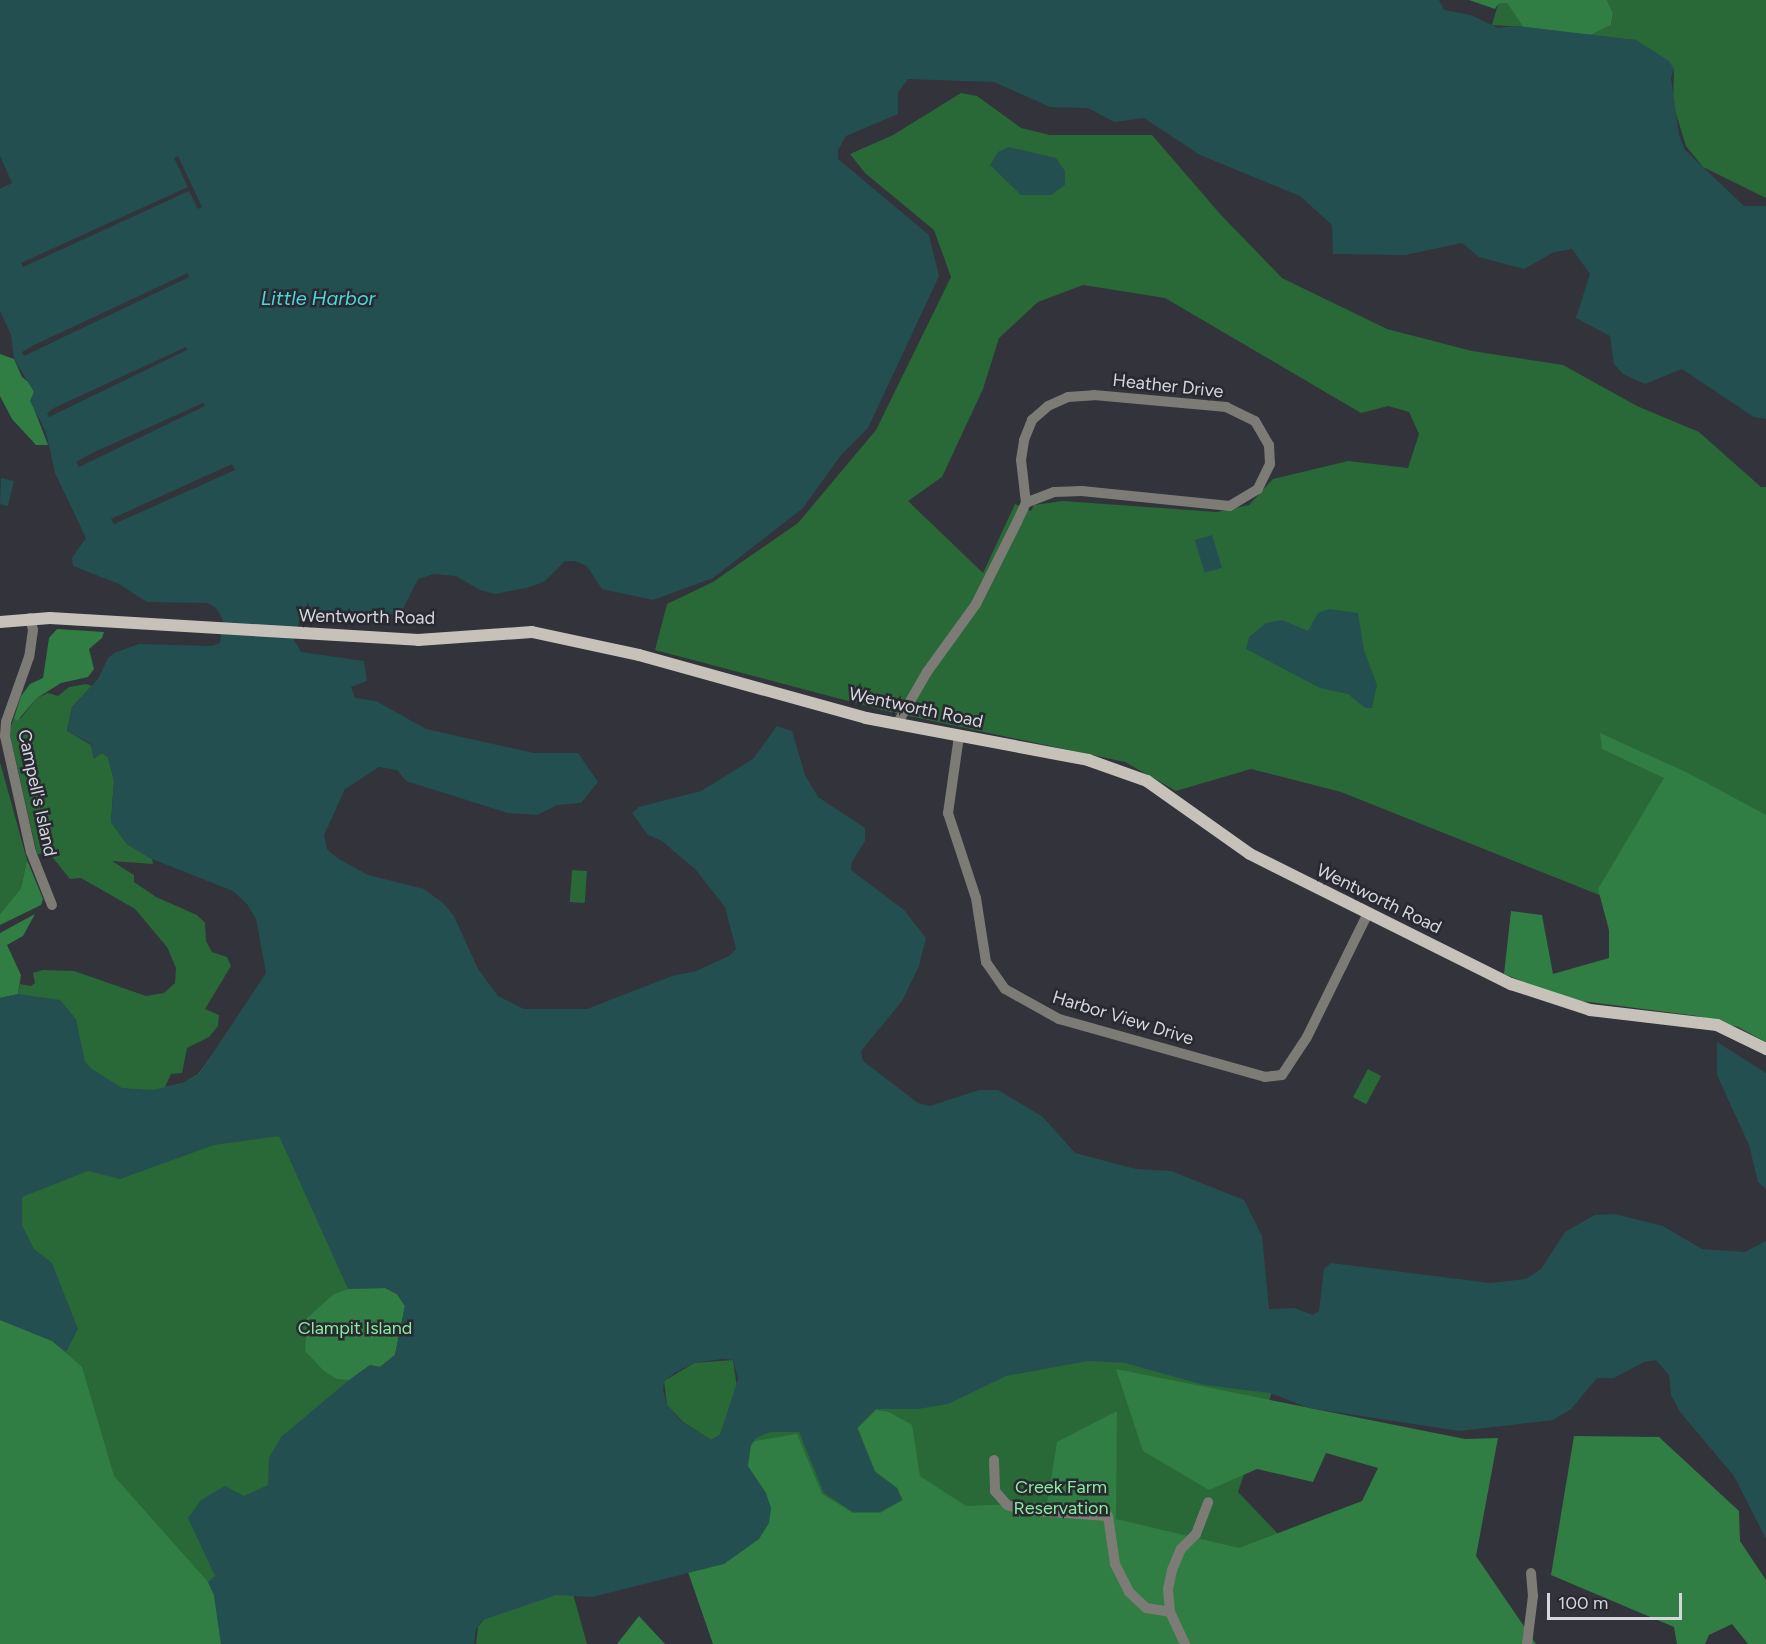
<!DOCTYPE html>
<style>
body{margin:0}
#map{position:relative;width:1766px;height:1644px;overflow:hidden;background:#32333b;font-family:Figtree,sans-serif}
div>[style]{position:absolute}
.green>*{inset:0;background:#296837;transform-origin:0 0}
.forest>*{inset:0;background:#307e43}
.water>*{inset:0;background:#244f50;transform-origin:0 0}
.pier>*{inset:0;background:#32333b}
.minor>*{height:10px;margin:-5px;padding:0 5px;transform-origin:5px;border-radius:5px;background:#7d7b76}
.major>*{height:12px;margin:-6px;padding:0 6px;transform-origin:6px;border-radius:6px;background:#c6c2b9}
span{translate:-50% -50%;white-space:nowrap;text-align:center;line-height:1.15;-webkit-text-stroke:5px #282931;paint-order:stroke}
.street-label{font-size:18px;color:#d6d7dd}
.park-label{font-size:18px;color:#88ee9c}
.water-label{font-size:20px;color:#49d8db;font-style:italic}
.scale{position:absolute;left:1547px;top:1593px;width:135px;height:27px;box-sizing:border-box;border:3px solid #d6d7dd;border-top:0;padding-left:8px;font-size:18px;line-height:21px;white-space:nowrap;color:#d6d7dd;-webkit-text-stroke:4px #282931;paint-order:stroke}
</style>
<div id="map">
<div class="green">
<i style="clip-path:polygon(1607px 0,1766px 0,1766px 198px,1703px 167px,1686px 146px,1673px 104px,1674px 69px,1636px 40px,1589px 36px,1611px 25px,1613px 13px)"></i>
<i style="clip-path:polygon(1507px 3px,1523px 27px,1492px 25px,1498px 4px)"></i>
<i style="clip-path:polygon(evenodd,961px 93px,977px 96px,1021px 128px,1050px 135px,1152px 135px,1221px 215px,1282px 278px,1387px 329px,1472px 351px,1563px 365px,1637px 406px,1699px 432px,1761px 487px,1766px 487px,1766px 846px,1612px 900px,1341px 792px,1251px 769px,1176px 791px,1125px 762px,890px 712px,655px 650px,667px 604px,713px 582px,798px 523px,876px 430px,951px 277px,934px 230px,865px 173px,850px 154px,893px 135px,961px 93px,1083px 285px,1165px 298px,1361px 413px,1388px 406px,1409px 412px,1419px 434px,1408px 468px,1348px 461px,1319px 468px,1273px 479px,1249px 505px,1217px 512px,1063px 501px,1034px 505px,1031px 511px,1015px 504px,983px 573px,908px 501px,942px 477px,983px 389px,999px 338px,1038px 302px,1083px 285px)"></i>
<i style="clip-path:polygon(86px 684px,92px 686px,72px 707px,67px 731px,91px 745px,94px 758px,102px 753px,108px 757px,114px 781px,111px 822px,127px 844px,152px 859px,153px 864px,112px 861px,134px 875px,134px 882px,156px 897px,197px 915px,205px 923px,206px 941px,212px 952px,227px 957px,231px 966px,205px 1009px,219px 1015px,218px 1026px,209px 1037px,187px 1048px,182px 1073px,171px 1074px,165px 1087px,183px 1083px,198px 1074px,217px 1048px,246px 1080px,386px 1288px,335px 1644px,0 1644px,0 998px,18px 994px,20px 984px,31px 986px,35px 983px,33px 973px,43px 970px,74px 971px,146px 996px,164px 993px,175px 983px,176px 968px,167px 947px,135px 909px,81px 878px,70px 879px,49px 853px,37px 854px,9px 731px,14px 718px,21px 718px,37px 698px,48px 693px,58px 696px,69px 687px)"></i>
<i style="clip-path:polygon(0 762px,27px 860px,21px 888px,0 914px)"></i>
<i style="left:572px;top:870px;width:15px;height:32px;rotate:4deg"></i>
<i style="left:1368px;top:1069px;width:15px;height:32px;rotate:28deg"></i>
<i style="clip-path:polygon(1072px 1352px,1273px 1389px,1238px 1492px,1281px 1537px,1237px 1625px,710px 1549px,732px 1440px,861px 1411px)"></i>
<i style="clip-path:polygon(733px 1360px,737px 1387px,720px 1435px,711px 1440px,683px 1422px,667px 1405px,664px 1381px,694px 1363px)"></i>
<i style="clip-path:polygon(558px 1593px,573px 1594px,587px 1644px,476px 1644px,478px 1627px,485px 1618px)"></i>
</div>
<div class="forest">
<i style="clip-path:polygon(1469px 0,1607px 0,1613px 13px,1611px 25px,1589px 36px,1567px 34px,1523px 27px,1507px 3px,1498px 4px,1495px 9px)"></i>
<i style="clip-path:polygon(0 354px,14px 359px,22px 377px,31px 384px,34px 392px,31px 401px,48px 445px,36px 445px,12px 419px,0 396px)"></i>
<i style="clip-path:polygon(57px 629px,104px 632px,102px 638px,89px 649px,94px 669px,88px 677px,61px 683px,37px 698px,17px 721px,14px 718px,21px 696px,30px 684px,43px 678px,49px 638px)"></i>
<i style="clip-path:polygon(1600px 733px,1688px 773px,1766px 815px,1766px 1042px,1738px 1027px,1697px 1016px,1566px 999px,1504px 974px,1511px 911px,1542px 915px,1553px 974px,1609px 958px,1609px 930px,1598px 889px,1664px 778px,1602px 749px)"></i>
<i style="clip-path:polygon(27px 860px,43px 899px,41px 905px,0 925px,0 914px,21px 888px)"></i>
<i style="clip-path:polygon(35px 914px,23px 936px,7px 945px,21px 975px,18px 994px,0 998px,0 933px)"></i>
<i style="clip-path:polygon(385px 1288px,397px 1294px,405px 1306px,395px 1355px,380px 1367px,370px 1365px,349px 1380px,337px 1379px,324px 1371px,305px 1351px,307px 1318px,334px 1294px,348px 1289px)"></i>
<i style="clip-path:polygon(0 1320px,52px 1341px,82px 1367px,114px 1476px,208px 1582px,214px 1595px,221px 1644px,0 1644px)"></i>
<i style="clip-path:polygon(1116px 1369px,1465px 1439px,1498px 1438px,1476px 1556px,1536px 1644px,713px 1644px,688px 1572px,741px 1455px,755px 1441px,797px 1434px,822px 1494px,853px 1513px,880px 1513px,903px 1500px,897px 1488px,875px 1471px,858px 1428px,876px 1410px,889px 1412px,912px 1425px,920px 1476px,966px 1506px,1047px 1503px,1057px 1442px,1117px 1411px,1116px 1519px,1239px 1548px,1362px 1501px,1378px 1468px,1326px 1453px,1313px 1482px,1257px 1469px,1209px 1490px,1143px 1451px)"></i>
<i style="clip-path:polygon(1574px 1436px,1659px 1437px,1739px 1511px,1740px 1541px,1766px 1580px,1766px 1644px,1748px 1644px,1732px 1624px,1709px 1635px,1705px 1644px,1677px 1644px,1674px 1627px,1551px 1575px)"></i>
<i style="clip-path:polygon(639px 1616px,665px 1644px,617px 1644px)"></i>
</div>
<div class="water">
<i style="clip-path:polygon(evenodd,0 0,1439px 0,1444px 10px,1471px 15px,1498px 28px,1517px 26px,1636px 40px,1669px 61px,1674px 69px,1671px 78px,1679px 135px,1685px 150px,1744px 206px,1766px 206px,1766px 419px,1754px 417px,1682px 369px,1645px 384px,1623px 374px,1614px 364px,1610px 336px,1576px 318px,1590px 274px,1572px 249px,1554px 252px,1524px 269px,1479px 257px,1462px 243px,1405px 255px,1333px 254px,1332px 225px,1300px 196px,1200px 155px,1144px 118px,1114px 122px,1088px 108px,1050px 107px,994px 82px,908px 79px,898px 92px,898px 114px,846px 136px,838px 150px,838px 159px,929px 235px,939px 276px,868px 428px,841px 455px,803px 508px,713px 578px,653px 600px,602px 589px,587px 566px,575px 561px,565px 561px,545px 581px,530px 587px,495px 594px,480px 590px,456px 576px,434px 574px,418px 579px,401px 613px,356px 618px,322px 612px,301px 614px,294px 640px,301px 652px,364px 661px,367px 681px,351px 687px,355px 698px,376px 701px,426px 729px,534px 753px,578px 753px,598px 782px,581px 803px,557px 805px,537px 815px,508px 813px,406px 781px,397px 770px,379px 767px,345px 789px,324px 835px,327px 849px,337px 858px,368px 875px,424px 889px,443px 903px,454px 916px,478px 969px,498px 996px,524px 1009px,587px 1009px,672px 976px,696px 971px,729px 956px,736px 949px,725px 907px,696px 870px,662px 841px,648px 835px,632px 813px,639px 807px,701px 791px,753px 759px,777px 726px,792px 731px,805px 775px,818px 797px,865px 828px,865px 841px,852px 862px,851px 870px,904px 910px,926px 938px,919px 966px,902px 1001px,861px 1051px,863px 1061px,918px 1103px,930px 1106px,979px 1090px,998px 1090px,1043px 1117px,1075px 1153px,1136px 1169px,1171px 1171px,1244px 1200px,1262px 1236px,1269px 1309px,1294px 1308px,1313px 1315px,1319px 1311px,1324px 1269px,1331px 1263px,1490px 1283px,1526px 1279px,1541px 1269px,1565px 1232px,1595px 1215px,1614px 1214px,1663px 1226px,1702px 1249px,1745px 1252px,1766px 1241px,1766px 1539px,1734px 1476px,1680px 1412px,1671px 1395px,1669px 1375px,1656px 1360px,1644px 1362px,1614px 1378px,1597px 1378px,1571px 1409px,1553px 1420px,1459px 1431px,1309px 1408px,1270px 1393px,1204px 1385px,1125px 1363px,1088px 1361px,1006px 1376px,948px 1404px,918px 1409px,876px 1409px,857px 1428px,875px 1472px,897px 1488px,902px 1500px,880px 1512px,853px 1512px,824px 1493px,799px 1432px,770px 1432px,756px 1438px,751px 1445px,748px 1466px,766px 1493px,771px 1508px,769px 1523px,759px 1539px,724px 1564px,592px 1597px,556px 1595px,483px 1620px,476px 1629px,474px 1644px,221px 1644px,214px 1595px,208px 1582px,215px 1576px,188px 1518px,201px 1500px,225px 1486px,244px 1496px,268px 1485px,269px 1458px,281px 1437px,349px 1380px,370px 1365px,380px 1367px,395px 1355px,405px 1306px,397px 1294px,386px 1288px,348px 1289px,279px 1136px,214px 1145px,120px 1179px,88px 1171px,22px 1197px,22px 1225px,34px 1249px,52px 1263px,78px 1329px,66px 1352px,52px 1341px,0 1320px,0 998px,18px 994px,60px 1000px,76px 1019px,85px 1062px,92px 1069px,122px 1088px,152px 1090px,183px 1083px,199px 1074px,266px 973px,256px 919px,247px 904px,233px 891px,152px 859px,127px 844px,111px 822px,114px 781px,108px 757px,102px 753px,94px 759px,91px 744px,67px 731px,72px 707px,98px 679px,108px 658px,114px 653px,139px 644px,211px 646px,220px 643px,223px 620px,216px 608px,208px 603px,147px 602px,119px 584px,73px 566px,72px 558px,86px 538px,55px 473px,46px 432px,30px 401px,34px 392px,14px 359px,11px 335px,0 311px,0 189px,12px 183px,0 156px,0 0,722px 1359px,733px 1360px,738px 1379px,720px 1435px,711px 1440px,682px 1422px,667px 1405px,663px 1390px,664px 1381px,676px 1372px,694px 1363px,722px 1359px)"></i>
<i style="clip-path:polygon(1008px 147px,1056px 158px,1065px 171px,1065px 185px,1051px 195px,1021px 195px,990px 165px,998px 152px)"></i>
<i style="clip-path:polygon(1px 478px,14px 481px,8px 506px,0 504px)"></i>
<i style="left:1212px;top:535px;width:34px;height:18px;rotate:73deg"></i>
<i style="clip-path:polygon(1329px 609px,1358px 613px,1364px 650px,1377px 685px,1372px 708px,1365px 708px,1348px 694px,1320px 688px,1246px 649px,1249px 637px,1266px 623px,1282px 620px,1308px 631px,1318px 613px)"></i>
<i style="clip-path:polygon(1717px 1042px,1766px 1073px,1766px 1189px,1758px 1182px,1749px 1145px,1717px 1075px)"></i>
</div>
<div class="pier">
<i style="clip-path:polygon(178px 156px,202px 207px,198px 209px,189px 191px,23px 267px,21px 263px,188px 187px,174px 158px)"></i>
<i style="clip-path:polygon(188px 273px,189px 277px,24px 356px,22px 352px,32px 346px)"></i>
<i style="clip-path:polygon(186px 347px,187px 350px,49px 417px,47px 413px,54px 408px)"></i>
<i style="clip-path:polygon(203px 403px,205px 406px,79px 467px,76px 462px,90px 454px)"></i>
<i style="clip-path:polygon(232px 464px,235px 470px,114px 524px,111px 519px)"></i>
</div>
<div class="minor">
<i style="left:30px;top:618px;width:12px;rotate:76deg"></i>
<i style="left:33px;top:630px;width:27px;rotate:98deg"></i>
<i style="left:29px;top:657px;width:69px;rotate:109.5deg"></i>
<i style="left:6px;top:722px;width:14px;rotate:94deg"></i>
<i style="left:5px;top:736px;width:119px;rotate:77.4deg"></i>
<i style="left:31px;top:852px;width:57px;rotate:68.4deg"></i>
<i style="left:897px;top:724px;width:60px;rotate:-60deg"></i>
<i style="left:927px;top:672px;width:84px;rotate:-54.2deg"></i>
<i style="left:976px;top:604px;width:92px;rotate:-63.4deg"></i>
<i style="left:1017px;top:522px;width:21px;rotate:-65deg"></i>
<i style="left:1026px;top:503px;width:43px;rotate:-96.6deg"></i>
<i style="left:1021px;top:460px;width:20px;rotate:-81deg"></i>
<i style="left:1024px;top:440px;width:22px;rotate:-68deg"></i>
<i style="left:1032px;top:420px;width:21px;rotate:-41deg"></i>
<i style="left:1048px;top:406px;width:22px;rotate:-24deg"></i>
<i style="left:1068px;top:397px;width:26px;rotate:-4deg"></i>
<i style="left:1094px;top:395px;width:133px;rotate:5.2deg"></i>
<i style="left:1226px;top:407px;width:32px;rotate:26deg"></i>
<i style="left:1255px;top:421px;width:28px;rotate:60deg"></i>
<i style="left:1269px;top:445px;width:19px;rotate:87deg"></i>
<i style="left:1270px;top:464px;width:28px;rotate:116deg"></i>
<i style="left:1258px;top:489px;width:33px;rotate:149deg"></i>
<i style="left:1230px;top:506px;width:149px;rotate:-174.2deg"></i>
<i style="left:1082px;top:491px;width:28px;rotate:178deg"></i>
<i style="left:1054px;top:492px;width:30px;rotate:159deg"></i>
<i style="left:959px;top:736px;width:78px;rotate:98.1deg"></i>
<i style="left:948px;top:813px;width:89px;rotate:71.8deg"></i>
<i style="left:976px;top:898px;width:65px;rotate:81.1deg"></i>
<i style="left:986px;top:962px;width:33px;rotate:55deg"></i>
<i style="left:1005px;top:989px;width:62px;rotate:29.1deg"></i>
<i style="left:1059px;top:1019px;width:214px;rotate:15.7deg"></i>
<i style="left:1265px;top:1077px;width:17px;rotate:-7deg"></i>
<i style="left:1282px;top:1075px;width:45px;rotate:-56.7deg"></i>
<i style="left:1307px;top:1037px;width:138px;rotate:-63.8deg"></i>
<i style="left:994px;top:1460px;width:31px;rotate:88deg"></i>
<i style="left:995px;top:1491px;width:18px;rotate:49deg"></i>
<i style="left:1007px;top:1505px;width:16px;rotate:18deg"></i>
<i style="left:1022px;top:1510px;width:86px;rotate:4deg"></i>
<i style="left:1108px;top:1516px;width:49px;rotate:81.7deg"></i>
<i style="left:1115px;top:1564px;width:31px;rotate:63deg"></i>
<i style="left:1129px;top:1592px;width:23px;rotate:43deg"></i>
<i style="left:1146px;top:1608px;width:24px;rotate:9deg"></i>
<i style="left:1185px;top:1644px;width:35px;rotate:-115deg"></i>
<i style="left:1170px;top:1612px;width:23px;rotate:-95deg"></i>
<i style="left:1168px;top:1589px;width:19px;rotate:-78deg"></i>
<i style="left:1172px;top:1570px;width:23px;rotate:-67deg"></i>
<i style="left:1181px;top:1549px;width:21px;rotate:-45deg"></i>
<i style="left:1196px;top:1534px;width:34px;rotate:-69deg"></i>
<i style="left:1527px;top:1644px;width:48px;rotate:-82.9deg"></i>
<i style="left:1533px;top:1596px;width:23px;rotate:-95deg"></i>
</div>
<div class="major">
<i style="left:0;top:622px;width:50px;rotate:-4.6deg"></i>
<i style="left:50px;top:618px;width:369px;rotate:3.4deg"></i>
<i style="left:418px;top:640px;width:114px;rotate:-4deg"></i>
<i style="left:532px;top:632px;width:109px;rotate:12.1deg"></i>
<i style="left:639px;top:655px;width:236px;rotate:15.5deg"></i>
<i style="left:866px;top:718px;width:226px;rotate:10.7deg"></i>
<i style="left:1088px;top:760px;width:63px;rotate:19.6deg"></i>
<i style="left:1147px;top:781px;width:126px;rotate:35.3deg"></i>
<i style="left:1250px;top:854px;width:292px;rotate:26.5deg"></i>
<i style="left:1511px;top:984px;width:83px;rotate:18.2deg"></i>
<i style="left:1590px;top:1010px;width:128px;rotate:6.7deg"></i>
<i style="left:1717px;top:1025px;width:55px;rotate:26.1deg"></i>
</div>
<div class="street-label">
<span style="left:1168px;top:386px;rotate:6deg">Heather Drive</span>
<span style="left:367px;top:617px;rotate:1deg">Wentworth Road</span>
<span style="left:916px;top:708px;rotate:12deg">Wentworth Road</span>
<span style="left:37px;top:793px;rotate:78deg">Campell's Island</span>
<span style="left:1379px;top:899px;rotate:26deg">Wentworth Road</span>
<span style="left:1123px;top:1018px;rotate:17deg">Harbor View Drive</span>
</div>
<div class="park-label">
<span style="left:355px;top:1328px">Clampit Island</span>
<span style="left:1061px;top:1498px">Creek Farm<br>Reservation</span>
</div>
<div class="water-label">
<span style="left:318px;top:298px">Little Harbor</span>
</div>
<div class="scale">100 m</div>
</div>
